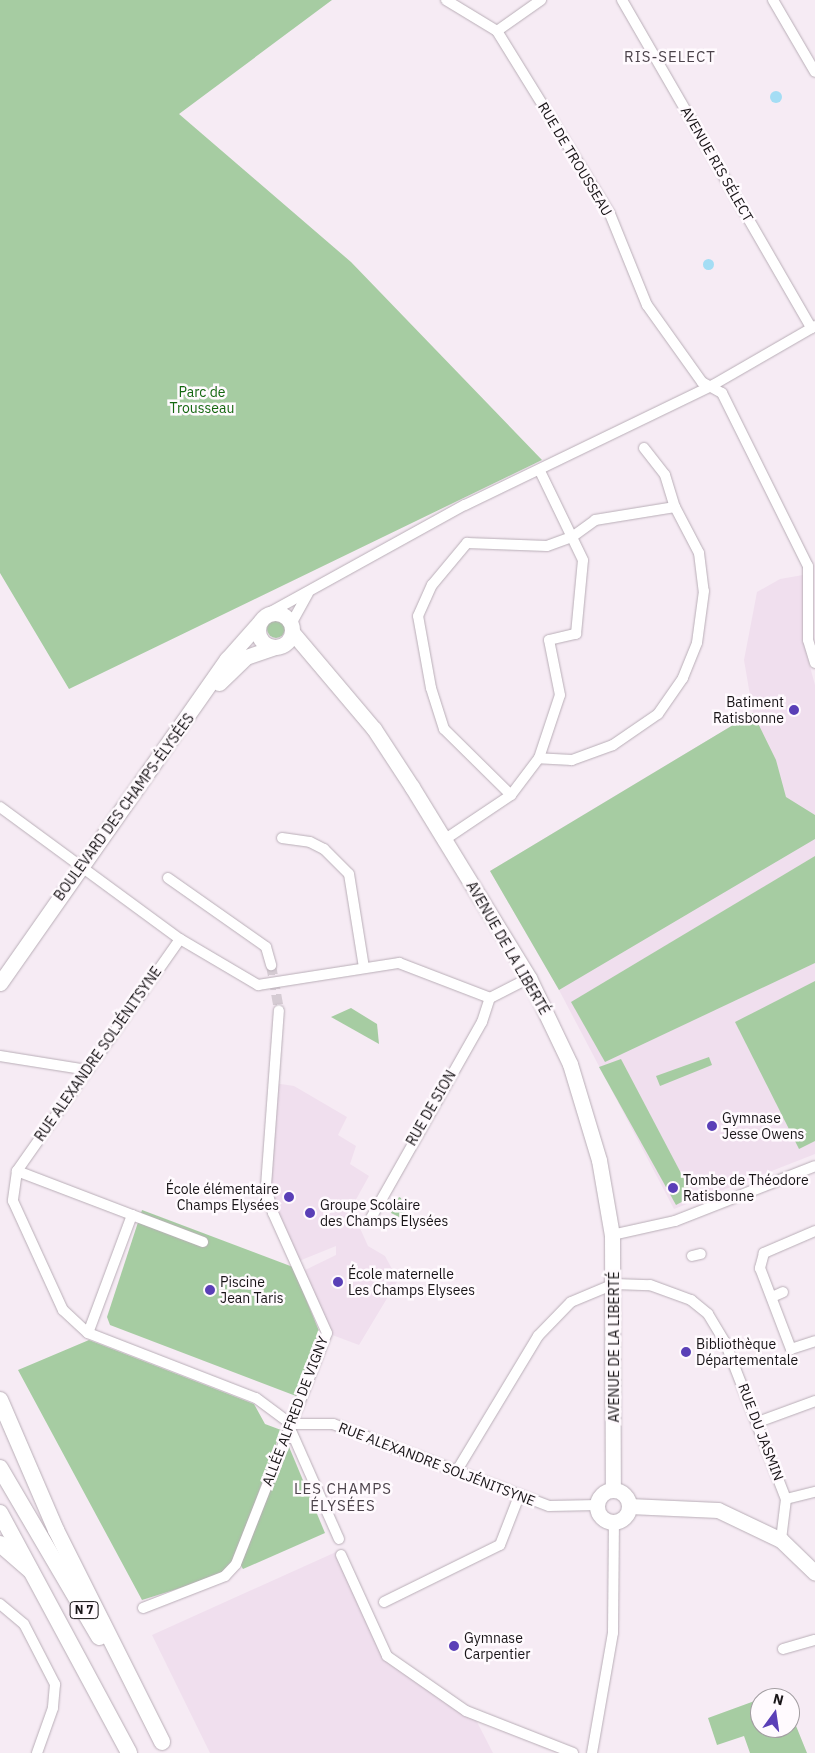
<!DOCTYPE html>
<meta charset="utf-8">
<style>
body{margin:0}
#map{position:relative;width:815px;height:1753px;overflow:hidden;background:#f6ebf4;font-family:"IBM Plex Sans",sans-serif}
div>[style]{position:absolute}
.built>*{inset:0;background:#f0dfee}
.green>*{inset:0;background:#a6cca2}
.round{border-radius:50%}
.water>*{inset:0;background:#a4ddf4}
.street-tunnel>*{height:10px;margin-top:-5px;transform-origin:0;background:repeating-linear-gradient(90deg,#d5cbd3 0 10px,transparent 0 15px)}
.roads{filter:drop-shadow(0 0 1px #b9aeb7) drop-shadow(0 0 1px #b9aeb7)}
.street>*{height:10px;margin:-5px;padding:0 5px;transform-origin:5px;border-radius:5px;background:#fff}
.secondary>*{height:15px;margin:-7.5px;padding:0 7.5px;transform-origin:7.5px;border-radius:7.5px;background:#fff}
.secondary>.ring{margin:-7.5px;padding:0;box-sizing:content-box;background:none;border:15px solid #fff;border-radius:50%}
.primary>*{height:16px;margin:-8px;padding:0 8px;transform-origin:8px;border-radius:8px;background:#fff}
.dots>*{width:14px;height:14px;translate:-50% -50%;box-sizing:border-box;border:2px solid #fffafe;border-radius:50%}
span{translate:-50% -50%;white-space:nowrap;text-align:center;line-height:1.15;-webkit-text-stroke:5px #fffafe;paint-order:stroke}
.shield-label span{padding:1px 4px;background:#fffafe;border:1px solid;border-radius:4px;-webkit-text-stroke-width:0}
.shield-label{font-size:12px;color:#181417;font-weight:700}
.street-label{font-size:14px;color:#181417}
.park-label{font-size:14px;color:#146710}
.poi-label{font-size:14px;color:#181417}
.right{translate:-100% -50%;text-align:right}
.left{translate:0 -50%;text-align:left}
.neighbourhood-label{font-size:15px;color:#4d444c;letter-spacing:1px}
.north{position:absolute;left:750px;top:1688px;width:50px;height:50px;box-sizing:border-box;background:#fffafe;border:1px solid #a39ea2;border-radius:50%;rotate:14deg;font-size:14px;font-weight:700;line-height:20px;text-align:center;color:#181417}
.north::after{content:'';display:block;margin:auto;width:18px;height:22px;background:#5a3fb7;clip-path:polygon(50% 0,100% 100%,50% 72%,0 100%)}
</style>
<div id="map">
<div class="built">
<i style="clip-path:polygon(803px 575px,803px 641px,815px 685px,815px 1154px,674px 1209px,559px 990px,490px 871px,753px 713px,744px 660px,757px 592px,780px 579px)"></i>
<i style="clip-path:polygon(274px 1083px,294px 1086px,347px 1117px,338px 1135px,356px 1146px,350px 1164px,369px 1176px,348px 1214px,361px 1221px,359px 1226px,368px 1246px,385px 1256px,398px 1280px,359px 1345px,327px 1333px,299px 1273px,336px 1255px,336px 1246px,294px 1263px,266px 1186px)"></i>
<i style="clip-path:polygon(336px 1552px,388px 1662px,476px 1720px,493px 1753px,210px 1753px,152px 1635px)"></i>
</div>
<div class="green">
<i style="clip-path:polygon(0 0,332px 0,179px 114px,351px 262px,542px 460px,69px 689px,0 573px)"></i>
<i class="round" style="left:267px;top:620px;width:18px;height:18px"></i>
<i style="clip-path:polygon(753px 713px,776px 760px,786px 797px,815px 815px,815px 839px,559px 990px,490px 871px)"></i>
<i style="clip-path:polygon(815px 856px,815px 963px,605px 1062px,571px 1002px)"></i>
<i style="clip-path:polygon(815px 981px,815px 1141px,799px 1149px,735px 1022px)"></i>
<i style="clip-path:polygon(351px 1008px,377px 1024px,379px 1044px,331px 1017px)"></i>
<i style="clip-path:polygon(709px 1057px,712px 1065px,660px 1086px,656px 1076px)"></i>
<i style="clip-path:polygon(621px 1059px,693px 1196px,676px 1205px,599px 1067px)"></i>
<i style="clip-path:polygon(399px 1197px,401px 1198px,407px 1221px,391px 1213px)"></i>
<i style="clip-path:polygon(142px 1210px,293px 1267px,319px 1331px,296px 1396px,110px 1325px,107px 1317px)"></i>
<i style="clip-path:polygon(89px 1340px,254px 1404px,265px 1424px,281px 1430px,237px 1553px,228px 1568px,212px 1578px,142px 1600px,18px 1370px)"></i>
<i style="clip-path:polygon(287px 1442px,325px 1533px,243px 1569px,240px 1564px)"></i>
<i style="clip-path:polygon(760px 1699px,760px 1728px,790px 1728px,790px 1711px,807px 1753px,750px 1753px,744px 1736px,717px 1745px,708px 1718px)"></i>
</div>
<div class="water">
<i class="round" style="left:770px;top:91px;width:12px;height:12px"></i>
<i class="round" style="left:702.5px;top:258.5px;width:11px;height:11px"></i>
</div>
<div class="street-tunnel">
<i style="left:271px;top:965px;width:46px;rotate:79.9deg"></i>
</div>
<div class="roads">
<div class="street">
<i style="left:446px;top:0;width:60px;rotate:31.3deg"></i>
<i style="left:497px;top:31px;width:215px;rotate:58.3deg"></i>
<i style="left:610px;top:214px;width:98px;rotate:67.9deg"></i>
<i style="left:647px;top:305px;width:95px;rotate:54.5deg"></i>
<i style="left:702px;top:382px;width:23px;rotate:29deg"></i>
<i style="left:722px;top:393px;width:193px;rotate:63.6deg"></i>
<i style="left:808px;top:566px;width:74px;rotate:90deg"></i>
<i style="left:808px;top:640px;width:24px;rotate:73deg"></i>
<i style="left:622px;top:0;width:379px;rotate:60deg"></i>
<i style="left:773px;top:0;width:83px;rotate:59.7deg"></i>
<i style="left:497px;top:31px;width:54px;rotate:-35.2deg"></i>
<i style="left:644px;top:448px;width:34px;rotate:52deg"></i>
<i style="left:665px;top:475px;width:34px;rotate:73deg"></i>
<i style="left:269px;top:613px;width:224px;rotate:-28.9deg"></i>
<i style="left:465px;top:505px;width:276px;rotate:-25.8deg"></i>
<i style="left:713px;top:385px;width:118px;rotate:-30deg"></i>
<i style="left:291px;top:624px;width:35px;rotate:-61deg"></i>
<i style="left:511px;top:795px;width:94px;rotate:-135.4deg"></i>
<i style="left:444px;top:729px;width:43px;rotate:-107.6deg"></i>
<i style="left:431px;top:688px;width:73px;rotate:-100.2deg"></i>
<i style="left:418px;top:616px;width:34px;rotate:-66deg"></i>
<i style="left:432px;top:585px;width:55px;rotate:-50.2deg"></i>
<i style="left:467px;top:543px;width:80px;rotate:2.1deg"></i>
<i style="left:547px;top:546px;width:27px;rotate:-20deg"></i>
<i style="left:572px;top:537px;width:29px;rotate:-36deg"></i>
<i style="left:595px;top:520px;width:81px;rotate:-9.2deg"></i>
<i style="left:675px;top:507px;width:52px;rotate:62.4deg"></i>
<i style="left:699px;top:553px;width:38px;rotate:83deg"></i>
<i style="left:704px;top:591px;width:52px;rotate:97.7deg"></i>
<i style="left:697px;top:643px;width:38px;rotate:112deg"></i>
<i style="left:683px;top:678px;width:44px;rotate:124.8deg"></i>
<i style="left:658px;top:714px;width:55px;rotate:145.4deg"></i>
<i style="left:613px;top:745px;width:44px;rotate:159.9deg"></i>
<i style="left:572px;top:760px;width:33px;rotate:-177deg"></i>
<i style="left:0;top:807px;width:223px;rotate:36.3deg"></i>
<i style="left:180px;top:939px;width:91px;rotate:30.5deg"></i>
<i style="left:258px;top:985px;width:143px;rotate:-8.9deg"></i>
<i style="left:399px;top:963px;width:97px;rotate:21deg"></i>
<i style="left:490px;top:998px;width:44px;rotate:-27.1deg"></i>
<i style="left:282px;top:838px;width:28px;rotate:8deg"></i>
<i style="left:310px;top:842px;width:16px;rotate:27deg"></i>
<i style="left:324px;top:849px;width:35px;rotate:45deg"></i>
<i style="left:349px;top:874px;width:95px;rotate:80.9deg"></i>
<i style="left:444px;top:840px;width:81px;rotate:-33.9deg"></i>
<i style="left:511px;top:795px;width:46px;rotate:-52.9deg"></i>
<i style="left:539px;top:758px;width:66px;rotate:-71.6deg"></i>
<i style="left:560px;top:695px;width:56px;rotate:-101.3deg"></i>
<i style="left:549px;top:640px;width:28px;rotate:-13deg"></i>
<i style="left:576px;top:634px;width:74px;rotate:-84.6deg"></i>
<i style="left:583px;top:560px;width:99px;rotate:-115.8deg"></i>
<i style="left:168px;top:878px;width:120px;rotate:35.1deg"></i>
<i style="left:266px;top:947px;width:19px;rotate:74deg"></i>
<i style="left:180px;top:939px;width:284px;rotate:125.1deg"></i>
<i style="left:17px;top:1171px;width:30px;rotate:98deg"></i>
<i style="left:13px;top:1201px;width:120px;rotate:65.4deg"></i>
<i style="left:63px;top:1310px;width:34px;rotate:43deg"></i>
<i style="left:88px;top:1333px;width:180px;rotate:21.2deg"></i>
<i style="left:256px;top:1398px;width:44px;rotate:36.6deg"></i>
<i style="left:291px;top:1424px;width:42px"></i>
<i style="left:333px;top:1424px;width:231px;rotate:20.8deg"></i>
<i style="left:549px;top:1506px;width:49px;rotate:-1.2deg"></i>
<i style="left:0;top:1056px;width:88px;rotate:9.1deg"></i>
<i style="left:17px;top:1171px;width:123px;rotate:20.9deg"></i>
<i style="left:132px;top:1215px;width:126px;rotate:110.4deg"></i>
<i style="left:132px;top:1215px;width:76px;rotate:20.8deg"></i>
<i style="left:371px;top:1218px;width:225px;rotate:-60.5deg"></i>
<i style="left:482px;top:1022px;width:25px;rotate:-72deg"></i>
<i style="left:815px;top:1231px;width:56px;rotate:156.7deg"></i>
<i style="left:764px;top:1253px;width:16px;rotate:105deg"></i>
<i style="left:760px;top:1268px;width:87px;rotate:69.1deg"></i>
<i style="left:791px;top:1349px;width:25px;rotate:-18deg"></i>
<i style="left:612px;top:1235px;width:65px;rotate:-12.5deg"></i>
<i style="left:675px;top:1221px;width:150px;rotate:-21.4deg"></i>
<i style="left:692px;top:1256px;width:9px;rotate:-13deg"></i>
<i style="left:772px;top:1297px;width:12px;rotate:-24deg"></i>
<i style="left:758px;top:1422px;width:61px;rotate:-20.2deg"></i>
<i style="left:292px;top:1433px;width:116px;rotate:66.1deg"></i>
<i style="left:456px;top:1472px;width:159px;rotate:-58.9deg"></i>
<i style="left:538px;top:1336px;width:47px;rotate:-45.9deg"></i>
<i style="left:571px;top:1302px;width:47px;rotate:-22.7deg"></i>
<i style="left:614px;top:1284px;width:36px;rotate:2deg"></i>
<i style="left:650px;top:1285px;width:44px;rotate:20.1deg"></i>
<i style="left:691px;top:1300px;width:22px;rotate:39deg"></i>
<i style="left:708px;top:1314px;width:33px;rotate:59deg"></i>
<i style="left:725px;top:1342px;width:168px;rotate:68.8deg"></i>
<i style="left:786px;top:1499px;width:41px;rotate:97deg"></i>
<i style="left:786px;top:1499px;width:30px;rotate:-14deg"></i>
<i style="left:341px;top:1555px;width:111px;rotate:65.5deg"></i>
<i style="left:387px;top:1656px;width:96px;rotate:34.8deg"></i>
<i style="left:466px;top:1711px;width:115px;rotate:21.4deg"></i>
<i style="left:384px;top:1602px;width:129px;rotate:-26.2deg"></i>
<i style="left:500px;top:1545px;width:53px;rotate:-68.8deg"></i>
<i style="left:0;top:1604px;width:31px;rotate:40deg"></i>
<i style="left:24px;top:1624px;width:68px;rotate:62.7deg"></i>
<i style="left:55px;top:1684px;width:24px;rotate:95deg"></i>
<i style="left:53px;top:1708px;width:48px;rotate:109.6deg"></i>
<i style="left:143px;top:1608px;width:88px;rotate:-21.3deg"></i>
<i style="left:225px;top:1576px;width:16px;rotate:-47deg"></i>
<i style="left:236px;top:1564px;width:248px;rotate:-68.5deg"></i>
<i style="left:327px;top:1333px;width:132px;rotate:-114.2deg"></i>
<i style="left:273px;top:1213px;width:28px;rotate:-105deg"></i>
<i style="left:266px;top:1186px;width:176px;rotate:-85.8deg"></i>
<i style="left:783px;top:1649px;width:33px;rotate:-16deg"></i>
<i style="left:592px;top:1753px;width:122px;rotate:-80.1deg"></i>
<i style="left:613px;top:1633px;width:112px;rotate:-89.5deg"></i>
</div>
<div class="secondary">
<i class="ring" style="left:258px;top:613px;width:19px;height:19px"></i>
<i style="left:292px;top:632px;width:127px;rotate:49.8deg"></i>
<i style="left:374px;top:729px;width:69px;rotate:56.8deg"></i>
<i style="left:412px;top:787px;width:224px;rotate:58.5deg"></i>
<i style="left:529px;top:978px;width:95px;rotate:64.5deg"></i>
<i style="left:570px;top:1064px;width:100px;rotate:73.2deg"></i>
<i style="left:599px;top:1160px;width:76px;rotate:80.2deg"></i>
<i style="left:612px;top:1235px;width:255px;rotate:89.8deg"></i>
<i style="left:219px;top:683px;width:37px;rotate:-44deg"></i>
<i style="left:246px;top:657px;width:31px;rotate:-19deg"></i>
<i style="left:0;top:983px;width:396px;rotate:-55deg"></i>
<i style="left:227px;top:659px;width:48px;rotate:-48.4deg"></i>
<i class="ring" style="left:597px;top:1490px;width:17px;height:17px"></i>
<i style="left:629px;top:1506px;width:89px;rotate:2.6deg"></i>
<i style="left:718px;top:1510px;width:70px;rotate:25.5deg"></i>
<i style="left:781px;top:1540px;width:47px;rotate:44.1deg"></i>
</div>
<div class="primary">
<i style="left:0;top:1400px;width:142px;rotate:66.7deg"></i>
<i style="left:56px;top:1530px;width:237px;rotate:63.4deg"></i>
<i style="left:0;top:1468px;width:196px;rotate:59.6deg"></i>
<i style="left:0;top:1513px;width:272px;rotate:61.7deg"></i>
<i style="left:0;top:1544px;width:40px;rotate:41deg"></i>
</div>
</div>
<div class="dots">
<i style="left:794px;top:710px;background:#5a3fb7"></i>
<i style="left:712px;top:1126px;background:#5a3fb7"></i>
<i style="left:673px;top:1188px;background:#5a3fb7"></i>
<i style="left:289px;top:1197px;background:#5a3fb7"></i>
<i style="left:310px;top:1213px;background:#5a3fb7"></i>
<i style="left:338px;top:1282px;background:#5a3fb7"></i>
<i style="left:210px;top:1290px;background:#5a3fb7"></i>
<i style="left:686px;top:1352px;background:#5a3fb7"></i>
<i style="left:454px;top:1646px;background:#5a3fb7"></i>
</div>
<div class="shield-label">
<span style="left:84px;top:1610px">N 7</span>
</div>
<div class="street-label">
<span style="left:575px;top:159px;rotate:59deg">RUE DE TROUSSEAU</span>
<span style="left:717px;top:164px;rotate:60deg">AVENUE RIS SÉLECT</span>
<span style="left:124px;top:807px;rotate:-54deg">BOULEVARD DES CHAMPS-ÉLYSÉES</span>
<span style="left:508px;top:948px;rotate:60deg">AVENUE DE LA LIBERTÉ</span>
<span style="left:98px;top:1054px;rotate:-55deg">RUE ALEXANDRE SOLJÉNITSYNE</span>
<span style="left:431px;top:1108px;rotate:-60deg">RUE DE SION</span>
<span style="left:614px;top:1347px;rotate:-90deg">AVENUE DE LA LIBERTÉ</span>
<span style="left:295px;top:1411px;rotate:-69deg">ALLÉE ALFRED DE VIGNY</span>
<span style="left:761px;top:1432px;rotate:69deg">RUE DU JASMIN</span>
<span style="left:437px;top:1464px;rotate:21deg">RUE ALEXANDRE SOLJÉNITSYNE</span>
</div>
<div class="park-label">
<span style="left:202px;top:400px">Parc de<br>Trousseau</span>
</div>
<div class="poi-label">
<span class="right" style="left:784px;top:710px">Batiment<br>Ratisbonne</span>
<span class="left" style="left:722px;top:1126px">Gymnase<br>Jesse Owens</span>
<span class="left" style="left:683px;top:1188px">Tombe de Théodore<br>Ratisbonne</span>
<span class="right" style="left:279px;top:1197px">École élémentaire<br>Champs Elysées</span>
<span class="left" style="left:320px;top:1213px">Groupe Scolaire<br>des Champs Elysées</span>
<span class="left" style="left:348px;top:1282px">École maternelle<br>Les Champs Elysees</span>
<span class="left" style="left:220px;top:1290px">Piscine<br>Jean Taris</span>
<span class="left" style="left:696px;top:1352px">Bibliothèque<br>Départementale</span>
<span class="left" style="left:464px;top:1646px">Gymnase<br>Carpentier</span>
</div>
<div class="neighbourhood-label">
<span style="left:670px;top:57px">RIS-SELECT</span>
<span style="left:343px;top:1497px">LES CHAMPS<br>ÉLYSÉES</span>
</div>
<div class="north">N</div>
</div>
